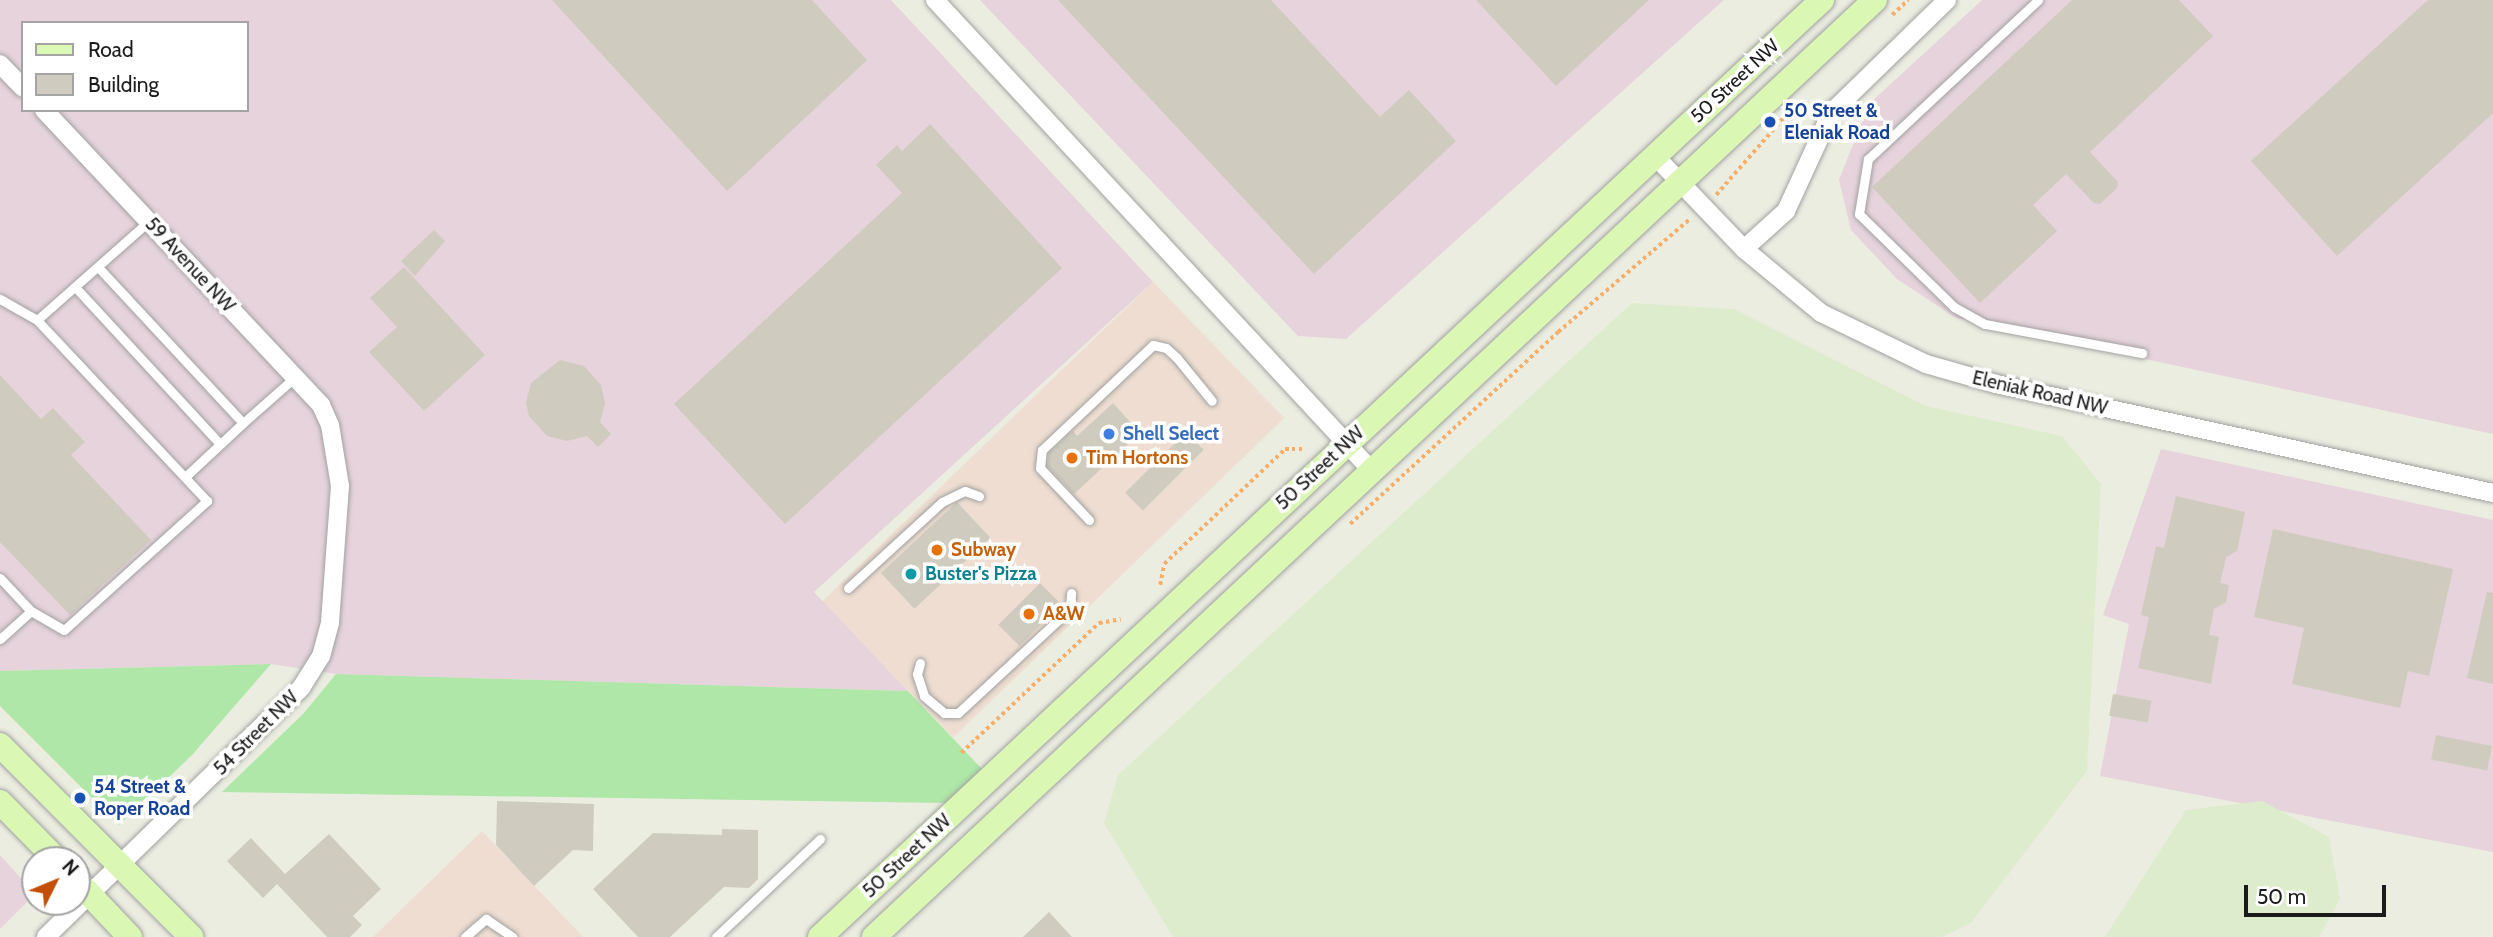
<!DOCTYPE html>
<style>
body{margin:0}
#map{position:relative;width:2493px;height:937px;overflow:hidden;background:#ecede1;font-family:Cabin,sans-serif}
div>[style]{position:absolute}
.commercial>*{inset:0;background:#eeddd0;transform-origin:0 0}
.industrial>*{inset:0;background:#e6d3db}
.farmland>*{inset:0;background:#ddeccc}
.grass>*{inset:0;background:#aee7a7}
.building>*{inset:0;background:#cfccbf;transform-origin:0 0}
.path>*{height:3.5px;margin-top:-1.75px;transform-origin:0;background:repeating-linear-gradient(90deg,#f7ae68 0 3.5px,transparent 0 7px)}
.roads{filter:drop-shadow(0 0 2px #a2a2a2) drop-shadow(0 0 2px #a2a2a2)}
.service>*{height:9px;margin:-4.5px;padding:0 4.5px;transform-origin:4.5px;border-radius:4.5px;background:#fff}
.minor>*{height:18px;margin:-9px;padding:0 9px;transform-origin:9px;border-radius:9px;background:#fff}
.secondary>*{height:24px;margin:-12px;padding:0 12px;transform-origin:12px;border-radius:12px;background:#daf8b4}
.dots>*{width:19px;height:19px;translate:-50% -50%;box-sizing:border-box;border:4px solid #fff;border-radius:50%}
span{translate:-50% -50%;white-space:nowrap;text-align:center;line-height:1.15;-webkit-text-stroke:7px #fff;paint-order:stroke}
.street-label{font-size:19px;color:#1b1b1b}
.transit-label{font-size:19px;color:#164399;font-weight:700}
.left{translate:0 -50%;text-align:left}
.shop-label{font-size:19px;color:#366cbe;font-weight:700}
.food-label{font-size:19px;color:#c56008;font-weight:700}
.culture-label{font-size:19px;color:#0d838f;font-weight:700}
.legend{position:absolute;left:21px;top:21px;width:228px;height:91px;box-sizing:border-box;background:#fff;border:2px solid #a4a4a4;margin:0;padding:9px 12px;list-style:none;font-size:21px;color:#1b1b1b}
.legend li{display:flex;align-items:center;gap:14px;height:35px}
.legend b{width:35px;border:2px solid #a4a4a4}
.north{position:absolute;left:21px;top:846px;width:70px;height:70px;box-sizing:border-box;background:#fff;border:2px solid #a4a4a4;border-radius:50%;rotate:47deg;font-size:19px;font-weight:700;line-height:28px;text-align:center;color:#1b1b1b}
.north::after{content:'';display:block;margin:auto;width:24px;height:32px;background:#c34e04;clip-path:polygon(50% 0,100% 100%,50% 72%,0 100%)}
.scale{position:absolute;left:2244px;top:885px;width:142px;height:32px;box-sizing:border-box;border:4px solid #1b1b1b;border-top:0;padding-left:9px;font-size:21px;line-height:24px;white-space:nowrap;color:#1b1b1b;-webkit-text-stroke:5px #fff;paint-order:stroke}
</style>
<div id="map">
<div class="commercial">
<i style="left:1153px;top:282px;width:189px;height:460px;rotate:46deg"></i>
<i style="clip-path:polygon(482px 831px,583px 937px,373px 937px)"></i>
</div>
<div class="industrial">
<i style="clip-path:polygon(evenodd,0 0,891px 0,1153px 282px,814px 592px,908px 691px,336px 674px,271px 664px,0 671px,0 0,23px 23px,247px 23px,247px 110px,23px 110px,23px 23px)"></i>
<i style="clip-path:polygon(980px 0,1724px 0,1346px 339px,1298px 336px)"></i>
<i style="clip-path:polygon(1982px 0,2493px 0,2493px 434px,1956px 318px,1897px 279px,1851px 230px,1839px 180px,1869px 104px)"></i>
<i style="clip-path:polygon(2161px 449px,2493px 520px,2493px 852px,2100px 776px,2129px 624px,2103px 615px)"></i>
<i style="clip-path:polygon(0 855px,35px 894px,0 929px)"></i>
</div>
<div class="farmland">
<i style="clip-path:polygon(1632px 303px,1734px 309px,1926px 406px,2062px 436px,2101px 484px,2087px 771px,1971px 923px,1942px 937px,1173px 937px,1104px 823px,1118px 775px)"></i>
<i style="clip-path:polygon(2262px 801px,2329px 837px,2340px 899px,2319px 937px,2105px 937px,2186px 810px)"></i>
</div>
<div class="grass">
<i style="clip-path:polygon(271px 664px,192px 755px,119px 825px,0 706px,0 671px)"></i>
<i style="clip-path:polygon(336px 674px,908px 691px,982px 769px,946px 803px,222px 792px,304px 713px)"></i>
</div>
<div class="building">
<i style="clip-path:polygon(552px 0,812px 0,867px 60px,727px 191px)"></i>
<i style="clip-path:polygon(1058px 0,1271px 0,1380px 117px,1409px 90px,1456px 141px,1314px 274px)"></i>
<i style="clip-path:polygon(1476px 0,1649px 0,1556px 86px)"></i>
<i style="clip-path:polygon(2072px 0,2179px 0,2213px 36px,2090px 152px,2118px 182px,2117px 188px,2100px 204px,2094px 203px,2066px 174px,2033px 205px,2057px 231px,1980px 303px,1872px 187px)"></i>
<i style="clip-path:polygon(2428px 0,2493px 0,2493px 113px,2337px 256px,2251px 161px)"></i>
<i style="clip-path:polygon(930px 124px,1062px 268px,785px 524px,674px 404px,902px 193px,876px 165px,897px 145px,902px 151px)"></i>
<i style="clip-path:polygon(434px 230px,445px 241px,415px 276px,401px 261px)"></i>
<i style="clip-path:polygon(404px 267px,485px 355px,424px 411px,369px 352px,397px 327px,370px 298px)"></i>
<i style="clip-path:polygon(560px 360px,584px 366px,601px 385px,605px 403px,600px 422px,611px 434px,598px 447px,587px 436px,567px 441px,547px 436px,529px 416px,526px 403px,531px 383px)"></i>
<i style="clip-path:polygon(0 375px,41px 419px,53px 408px,85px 442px,71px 455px,151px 540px,70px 615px,0 542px)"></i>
<i style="clip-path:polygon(1113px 403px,1140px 433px,1074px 494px,1047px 466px,1049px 453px,1073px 431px,1077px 436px)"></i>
<i style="left:1186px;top:432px;width:25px;height:86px;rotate:45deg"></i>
<i style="clip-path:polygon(2176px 496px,2245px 512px,2237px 551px,2226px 557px,2220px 583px,2229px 585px,2226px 602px,2214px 609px,2209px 635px,2219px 637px,2211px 684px,2138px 668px,2149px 617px,2141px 615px,2156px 546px,2164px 548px)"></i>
<i style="left:957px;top:502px;width:49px;height:104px;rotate:47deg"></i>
<i style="clip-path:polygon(2273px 529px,2453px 569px,2429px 676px,2408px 671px,2400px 708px,2292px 684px,2304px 628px,2254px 617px)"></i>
<i style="left:1040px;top:583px;width:30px;height:59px;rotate:45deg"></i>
<i style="clip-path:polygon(2487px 592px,2493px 593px,2493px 684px,2467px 678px)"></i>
<i style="left:2113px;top:694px;width:39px;height:22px;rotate:10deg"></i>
<i style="left:2436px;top:735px;width:57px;height:25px;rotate:11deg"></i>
<i style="clip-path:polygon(497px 801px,594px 804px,593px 851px,573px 850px,534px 886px,496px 845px)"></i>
<i style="clip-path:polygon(722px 829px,758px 830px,758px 879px,749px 888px,724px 887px,670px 937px,638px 937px,593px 889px,653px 833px,722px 835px)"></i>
<i style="clip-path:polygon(329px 834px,381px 889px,353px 916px,362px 925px,350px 937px,327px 937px,277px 884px,263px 898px,227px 861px,251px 838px,285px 874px)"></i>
<i style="clip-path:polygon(1049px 912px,1072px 937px,1023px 937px)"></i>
</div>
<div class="path">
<i style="left:1892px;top:15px;width:22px;rotate:-43deg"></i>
<i style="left:1716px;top:195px;width:108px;rotate:-48.8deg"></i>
<i style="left:1350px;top:524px;width:283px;rotate:-42.7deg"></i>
<i style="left:1558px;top:332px;width:174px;rotate:-40.6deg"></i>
<i style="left:1160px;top:585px;width:21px;rotate:-79deg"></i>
<i style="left:1164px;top:564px;width:167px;rotate:-43.5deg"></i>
<i style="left:1285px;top:449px;width:17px"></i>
<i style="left:961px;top:753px;width:190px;rotate:-43.3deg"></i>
<i style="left:1099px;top:623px;width:22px;rotate:-10deg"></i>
</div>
<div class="roads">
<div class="service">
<i style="left:2038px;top:0;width:233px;rotate:136.9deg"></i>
<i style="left:1868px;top:159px;width:56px;rotate:99.3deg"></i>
<i style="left:1859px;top:214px;width:133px;rotate:44.4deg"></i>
<i style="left:1954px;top:307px;width:35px;rotate:29deg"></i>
<i style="left:1985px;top:324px;width:160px;rotate:10.5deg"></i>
<i style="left:98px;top:267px;width:213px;rotate:47.1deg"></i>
<i style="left:243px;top:423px;width:69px;rotate:-41.5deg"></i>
<i style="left:76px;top:288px;width:212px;rotate:47.3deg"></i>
<i style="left:0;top:299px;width:43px;rotate:29.6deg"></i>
<i style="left:185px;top:477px;width:79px;rotate:-43deg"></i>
<i style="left:1089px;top:520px;width:71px;rotate:-133.3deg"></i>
<i style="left:1040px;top:468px;width:18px;rotate:-84deg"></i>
<i style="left:1042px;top:450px;width:153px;rotate:-43.4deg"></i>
<i style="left:1153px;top:345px;width:13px;rotate:13deg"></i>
<i style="left:1166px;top:348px;width:15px;rotate:42deg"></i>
<i style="left:1177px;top:358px;width:55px;rotate:50.9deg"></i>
<i style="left:0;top:578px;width:45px;rotate:46.8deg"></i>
<i style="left:31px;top:611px;width:42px;rotate:137.9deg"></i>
<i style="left:848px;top:588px;width:127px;rotate:-42.5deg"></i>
<i style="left:942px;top:502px;width:25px;rotate:-26deg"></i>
<i style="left:965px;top:491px;width:15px;rotate:20deg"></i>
<i style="left:31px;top:611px;width:38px;rotate:30deg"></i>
<i style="left:64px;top:630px;width:193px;rotate:-42.1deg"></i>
<i style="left:207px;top:501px;width:248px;rotate:-133.2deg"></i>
<i style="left:37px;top:320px;width:149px;rotate:-41.5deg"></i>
<i style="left:920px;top:663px;width:11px;rotate:105deg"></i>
<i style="left:917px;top:674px;width:23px;rotate:72deg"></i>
<i style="left:924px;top:696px;width:26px;rotate:40deg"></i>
<i style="left:944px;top:713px;width:14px"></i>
<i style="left:958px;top:713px;width:153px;rotate:-42.9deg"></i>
<i style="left:1070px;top:609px;width:16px;rotate:-86deg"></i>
<i style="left:465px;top:937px;width:28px;rotate:-41deg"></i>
<i style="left:486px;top:919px;width:32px;rotate:34deg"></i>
<i style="left:716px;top:937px;width:143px;rotate:-43.3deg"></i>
</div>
<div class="minor">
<i style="left:935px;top:0;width:643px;rotate:47.14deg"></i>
<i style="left:0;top:64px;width:33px;rotate:46deg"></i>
<i style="left:44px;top:110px;width:405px;rotate:46.8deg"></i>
<i style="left:321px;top:405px;width:22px;rotate:66deg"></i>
<i style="left:330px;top:425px;width:62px;rotate:80.7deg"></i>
<i style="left:340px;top:486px;width:137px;rotate:94.2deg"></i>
<i style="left:330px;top:623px;width:34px;rotate:105deg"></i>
<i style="left:321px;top:656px;width:36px;rotate:122deg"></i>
<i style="left:302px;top:687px;width:358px;rotate:135.7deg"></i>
<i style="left:1655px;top:156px;width:129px;rotate:46.3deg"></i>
<i style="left:1744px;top:249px;width:100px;rotate:39.7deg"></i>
<i style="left:1821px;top:313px;width:117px;rotate:25.9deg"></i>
<i style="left:1926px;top:364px;width:73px;rotate:15.9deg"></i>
<i style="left:1996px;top:384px;width:509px;rotate:12.37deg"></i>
<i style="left:1744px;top:249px;width:57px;rotate:-42.1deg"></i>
<i style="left:1786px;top:211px;width:108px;rotate:-65.3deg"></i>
<i style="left:1831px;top:113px;width:162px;rotate:-44.2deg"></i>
</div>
<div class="secondary">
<i style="left:0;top:745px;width:271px;rotate:45.1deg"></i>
<i style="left:0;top:802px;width:81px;rotate:45.5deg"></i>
<i style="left:77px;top:881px;width:77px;rotate:46.6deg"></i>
<i style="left:820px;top:937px;width:1372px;rotate:-43.08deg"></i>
<i style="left:874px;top:937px;width:1371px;rotate:-43.11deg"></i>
</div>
</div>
<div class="dots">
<i style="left:1770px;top:122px;background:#1a4fb4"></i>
<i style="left:1109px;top:434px;background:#3f7fe0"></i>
<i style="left:1072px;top:458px;background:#e8710a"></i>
<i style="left:937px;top:550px;background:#e8710a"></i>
<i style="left:911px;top:574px;background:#0f9aa8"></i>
<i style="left:1029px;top:614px;background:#e8710a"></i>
<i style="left:80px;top:798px;background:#1a4fb4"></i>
</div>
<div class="street-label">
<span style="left:1735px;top:81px;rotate:-43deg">50 Street NW</span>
<span style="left:190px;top:265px;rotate:47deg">59 Avenue NW</span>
<span style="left:2040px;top:393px;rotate:13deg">Eleniak Road NW</span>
<span style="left:1320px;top:468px;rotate:-43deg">50 Street NW</span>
<span style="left:256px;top:733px;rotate:-45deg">54 Street NW</span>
<span style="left:907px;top:856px;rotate:-43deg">50 Street NW</span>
</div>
<div class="transit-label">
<span class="left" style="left:1784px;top:122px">50 Street &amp;<br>Eleniak Road</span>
<span class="left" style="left:94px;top:798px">54 Street &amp;<br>Roper Road</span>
</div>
<div class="shop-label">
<span class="left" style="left:1123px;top:434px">Shell Select</span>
</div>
<div class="food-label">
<span class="left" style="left:1086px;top:458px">Tim Hortons</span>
<span class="left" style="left:951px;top:550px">Subway</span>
<span class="left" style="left:1043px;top:614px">A&amp;W</span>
</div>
<div class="culture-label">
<span class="left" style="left:925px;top:574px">Buster's Pizza</span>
</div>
<ul class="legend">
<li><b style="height:9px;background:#daf8b4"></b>Road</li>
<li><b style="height:19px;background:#cfccbf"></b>Building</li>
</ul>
<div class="north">N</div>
<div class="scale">50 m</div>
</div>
